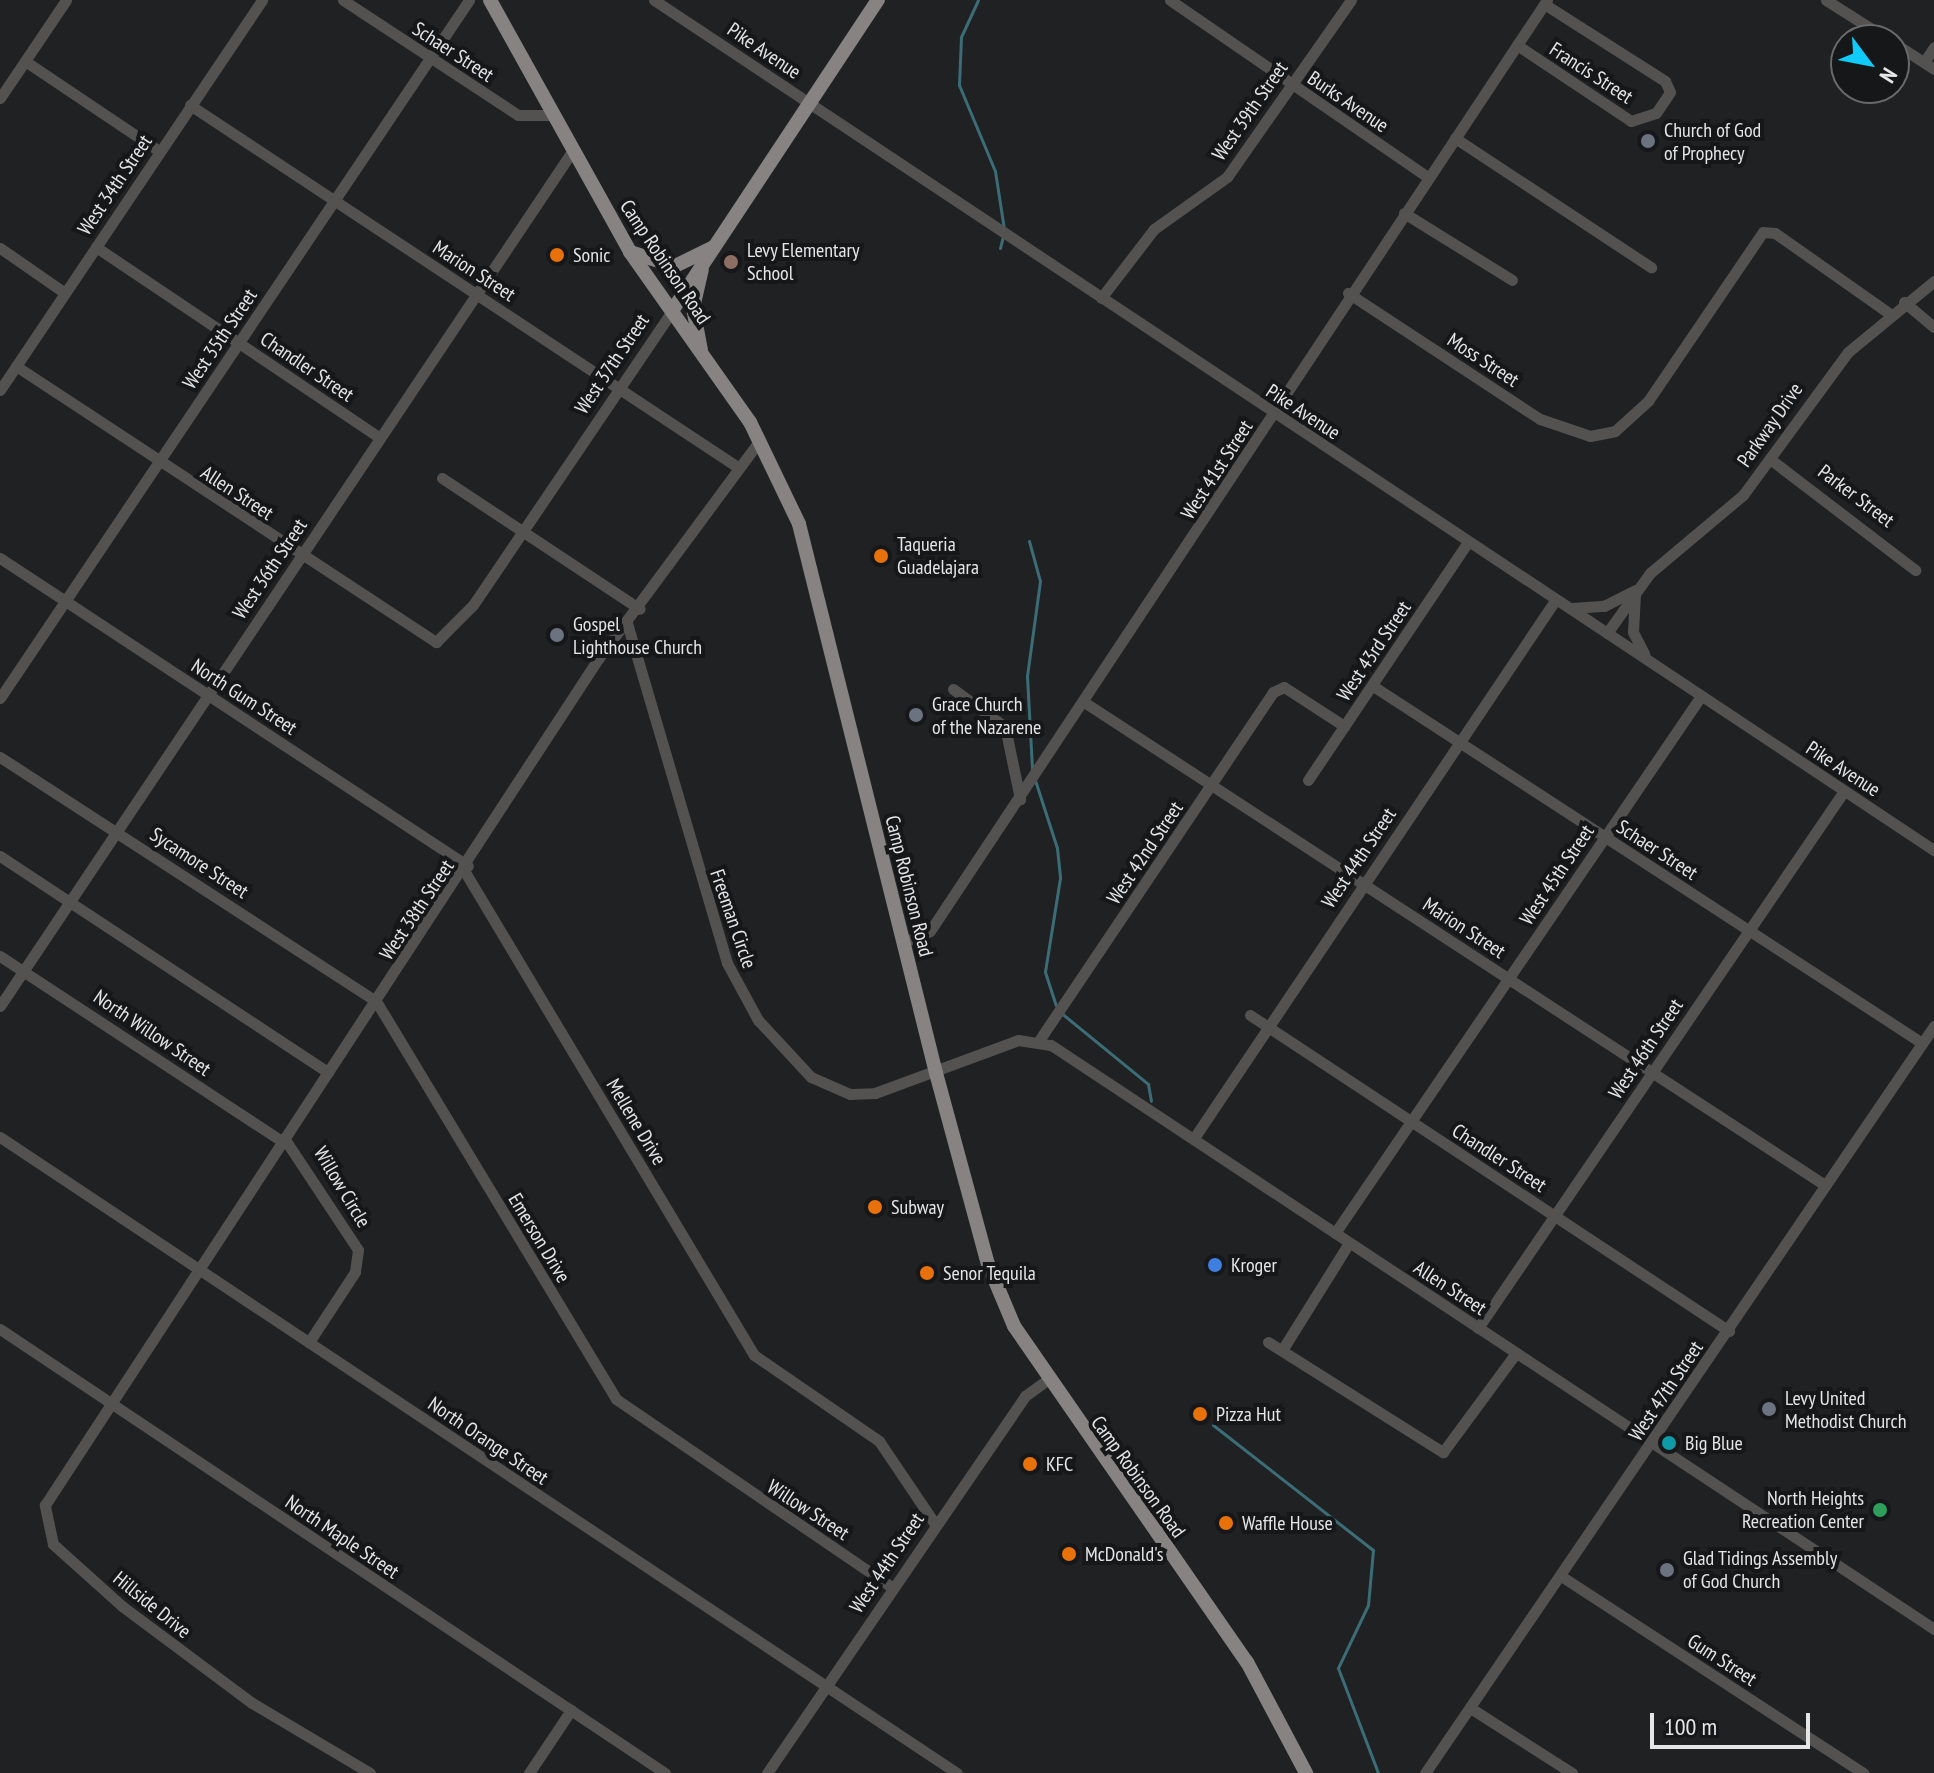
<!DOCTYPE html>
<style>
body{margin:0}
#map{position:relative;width:1934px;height:1773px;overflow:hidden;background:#1f2123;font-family:"PT Sans Narrow",sans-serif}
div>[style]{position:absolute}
.stream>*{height:3px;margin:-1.5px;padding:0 1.5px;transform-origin:1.5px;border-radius:1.5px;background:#3c6d77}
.minor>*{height:11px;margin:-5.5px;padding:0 5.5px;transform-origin:5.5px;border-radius:5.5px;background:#535251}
.major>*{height:14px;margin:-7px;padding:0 7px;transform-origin:7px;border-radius:7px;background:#868382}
.dots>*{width:22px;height:22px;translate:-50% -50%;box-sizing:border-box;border:4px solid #161719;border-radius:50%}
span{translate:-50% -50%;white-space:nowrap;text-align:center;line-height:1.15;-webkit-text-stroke:8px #161719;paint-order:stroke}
.street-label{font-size:20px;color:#e4e5e7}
.poi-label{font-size:20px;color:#e4e5e7}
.left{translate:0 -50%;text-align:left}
.right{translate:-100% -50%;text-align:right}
.north{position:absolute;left:1830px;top:24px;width:80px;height:80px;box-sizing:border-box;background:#161719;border:2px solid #68696b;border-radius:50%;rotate:122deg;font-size:22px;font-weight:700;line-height:32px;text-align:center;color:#e4e5e7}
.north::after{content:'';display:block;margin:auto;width:28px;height:36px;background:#10cafa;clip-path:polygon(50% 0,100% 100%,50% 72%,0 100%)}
.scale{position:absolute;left:1650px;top:1713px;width:160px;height:36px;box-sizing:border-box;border:4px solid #e4e5e7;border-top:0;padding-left:10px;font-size:24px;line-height:28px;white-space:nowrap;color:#e4e5e7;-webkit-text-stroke:6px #161719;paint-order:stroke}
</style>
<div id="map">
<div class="stream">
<i style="left:978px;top:0;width:41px;rotate:114.7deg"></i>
<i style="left:961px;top:37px;width:48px;rotate:92.4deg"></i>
<i style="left:959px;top:85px;width:93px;rotate:67.3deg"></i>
<i style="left:995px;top:171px;width:59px;rotate:81.2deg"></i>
<i style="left:1000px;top:248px;width:12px;rotate:-76deg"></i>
<i style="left:1029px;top:541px;width:41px;rotate:74.6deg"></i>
<i style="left:1040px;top:581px;width:96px;rotate:97.8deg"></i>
<i style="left:1027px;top:676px;width:93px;rotate:86.9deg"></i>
<i style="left:1035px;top:780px;width:71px;rotate:72.1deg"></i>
<i style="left:1057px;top:848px;width:30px;rotate:84deg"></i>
<i style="left:1060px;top:878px;width:95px;rotate:99.1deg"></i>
<i style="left:1045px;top:972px;width:35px;rotate:72deg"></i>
<i style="left:1060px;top:1012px;width:114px;rotate:39.3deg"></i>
<i style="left:1148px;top:1084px;width:17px;rotate:80deg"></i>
<i style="left:1213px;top:1425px;width:203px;rotate:38deg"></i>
<i style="left:1373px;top:1550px;width:55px;rotate:95.2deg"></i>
<i style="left:1368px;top:1605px;width:70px;rotate:115.5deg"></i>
<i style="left:1338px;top:1668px;width:112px;rotate:69.1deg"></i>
</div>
<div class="minor">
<i style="left:343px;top:0;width:209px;rotate:33.3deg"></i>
<i style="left:518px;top:115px;width:32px"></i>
<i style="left:654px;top:0;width:1537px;rotate:33.59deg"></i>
<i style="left:1170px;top:0;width:313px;rotate:34.5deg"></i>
<i style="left:1826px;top:0;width:75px;rotate:32.4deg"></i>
<i style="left:1894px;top:43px;width:48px;rotate:33deg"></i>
<i style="left:1517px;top:45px;width:137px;rotate:33.7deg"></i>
<i style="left:1631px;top:121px;width:26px;rotate:-18deg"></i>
<i style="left:1656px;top:113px;width:25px;rotate:-56deg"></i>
<i style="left:1670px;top:92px;width:12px;rotate:-114deg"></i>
<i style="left:1665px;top:81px;width:143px;rotate:-147.5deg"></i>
<i style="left:25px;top:61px;width:161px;rotate:33.9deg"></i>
<i style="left:1924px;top:62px;width:18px;rotate:-56deg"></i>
<i style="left:0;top:98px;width:118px;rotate:-56deg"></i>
<i style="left:190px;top:105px;width:658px;rotate:33.47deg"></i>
<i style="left:1455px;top:138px;width:235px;rotate:33.4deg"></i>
<i style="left:1404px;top:213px;width:127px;rotate:31.8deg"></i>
<i style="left:96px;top:247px;width:341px;rotate:33.9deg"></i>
<i style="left:0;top:248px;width:79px;rotate:34.7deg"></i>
<i style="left:1348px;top:293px;width:230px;rotate:33.3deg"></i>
<i style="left:1540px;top:419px;width:53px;rotate:18.8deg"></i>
<i style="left:1590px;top:436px;width:25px;rotate:-11deg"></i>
<i style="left:1615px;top:431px;width:45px;rotate:-42.3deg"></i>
<i style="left:1648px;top:401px;width:204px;rotate:-55.8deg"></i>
<i style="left:1763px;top:232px;width:12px;rotate:5deg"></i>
<i style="left:1775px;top:233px;width:139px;rotate:35.1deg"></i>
<i style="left:1101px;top:298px;width:87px;rotate:-52.5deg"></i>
<i style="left:1154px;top:229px;width:90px;rotate:-35.5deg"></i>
<i style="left:1227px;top:177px;width:216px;rotate:-55deg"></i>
<i style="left:1904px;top:302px;width:39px;rotate:40deg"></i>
<i style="left:16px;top:366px;width:503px;rotate:33.31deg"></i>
<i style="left:436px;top:642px;width:52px;rotate:-45deg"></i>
<i style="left:473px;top:605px;width:355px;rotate:-55.9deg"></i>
<i style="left:0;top:390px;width:470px;rotate:-56.1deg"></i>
<i style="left:1770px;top:459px;width:183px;rotate:37.4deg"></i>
<i style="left:442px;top:478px;width:237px;rotate:33.5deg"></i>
<i style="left:0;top:558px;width:560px;rotate:33.35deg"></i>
<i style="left:1635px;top:594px;width:38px;rotate:93deg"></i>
<i style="left:1633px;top:632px;width:25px;rotate:63deg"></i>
<i style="left:1573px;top:608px;width:31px;rotate:-4deg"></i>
<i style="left:1604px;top:606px;width:36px;rotate:-27deg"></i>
<i style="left:627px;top:623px;width:354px;rotate:73.6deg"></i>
<i style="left:727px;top:963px;width:65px;rotate:61.5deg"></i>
<i style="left:758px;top:1020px;width:78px;rotate:47.1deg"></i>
<i style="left:811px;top:1077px;width:43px;rotate:23.6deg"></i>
<i style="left:850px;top:1094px;width:25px;rotate:-2deg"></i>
<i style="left:875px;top:1093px;width:153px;rotate:-20.3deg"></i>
<i style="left:1018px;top:1040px;width:33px;rotate:9deg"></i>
<i style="left:1051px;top:1045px;width:1059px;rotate:33.48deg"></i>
<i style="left:1607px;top:633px;width:74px;rotate:-54.4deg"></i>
<i style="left:1650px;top:573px;width:121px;rotate:-40deg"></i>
<i style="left:1743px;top:495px;width:177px;rotate:-53.7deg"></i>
<i style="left:1848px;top:352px;width:112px;rotate:-39.5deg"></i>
<i style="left:1373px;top:686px;width:655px;rotate:33.03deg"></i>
<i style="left:953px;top:689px;width:64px;rotate:36.2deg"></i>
<i style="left:1005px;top:727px;width:74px;rotate:78.2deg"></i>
<i style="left:0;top:698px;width:841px;rotate:-56.1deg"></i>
<i style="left:1084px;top:702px;width:885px;rotate:33.1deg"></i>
<i style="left:0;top:757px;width:448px;rotate:33deg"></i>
<i style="left:376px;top:1001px;width:465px;rotate:58.9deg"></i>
<i style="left:616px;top:1399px;width:334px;rotate:34.3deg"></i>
<i style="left:1308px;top:780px;width:287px;rotate:-56.1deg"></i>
<i style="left:0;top:856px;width:393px;rotate:33.4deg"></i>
<i style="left:465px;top:872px;width:563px;rotate:59.11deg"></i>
<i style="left:754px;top:1355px;width:152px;rotate:34.5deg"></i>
<i style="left:879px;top:1441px;width:100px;rotate:56deg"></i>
<i style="left:902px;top:943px;width:30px;rotate:-23deg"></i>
<i style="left:930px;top:931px;width:1117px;rotate:-56.47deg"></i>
<i style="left:0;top:956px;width:337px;rotate:33.3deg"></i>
<i style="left:0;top:1006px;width:1026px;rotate:-56.2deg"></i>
<i style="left:1250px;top:1015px;width:574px;rotate:33.41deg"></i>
<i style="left:1040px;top:1039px;width:418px;rotate:-56.1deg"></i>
<i style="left:1273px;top:692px;width:12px;rotate:-24deg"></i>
<i style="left:1284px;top:687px;width:72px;rotate:33deg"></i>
<i style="left:0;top:1137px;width:1149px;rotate:33.61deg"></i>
<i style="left:284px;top:1138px;width:134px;rotate:56.5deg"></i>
<i style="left:358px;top:1250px;width:22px;rotate:98deg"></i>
<i style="left:355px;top:1272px;width:84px;rotate:123.3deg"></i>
<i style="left:1194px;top:1138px;width:649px;rotate:-56.11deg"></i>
<i style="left:1335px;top:1233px;width:650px;rotate:-55.72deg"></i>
<i style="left:1478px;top:1328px;width:650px;rotate:-55.72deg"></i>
<i style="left:0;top:1329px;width:800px;rotate:33.73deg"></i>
<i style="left:1268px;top:1342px;width:207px;rotate:32.2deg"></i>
<i style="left:1443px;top:1452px;width:123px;rotate:-53.6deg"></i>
<i style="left:1284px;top:1347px;width:123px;rotate:-58deg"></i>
<i style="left:1561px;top:1576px;width:361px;rotate:33.1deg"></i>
<i style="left:1472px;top:1709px;width:119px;rotate:32.6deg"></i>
<i style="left:370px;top:1773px;width:137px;rotate:-149.3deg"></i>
<i style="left:252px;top:1703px;width:162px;rotate:-143.3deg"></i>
<i style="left:122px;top:1606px;width:93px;rotate:-138.1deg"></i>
<i style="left:53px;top:1544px;width:40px;rotate:-102deg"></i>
<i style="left:45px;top:1505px;width:1011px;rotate:-56.83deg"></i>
<i style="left:598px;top:659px;width:272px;rotate:-53.5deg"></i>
<i style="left:529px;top:1773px;width:76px;rotate:-56.3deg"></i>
<i style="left:767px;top:1773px;width:457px;rotate:-55.6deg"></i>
<i style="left:1025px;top:1396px;width:26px;rotate:-36deg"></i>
<i style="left:1425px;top:1773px;width:904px;rotate:-55.73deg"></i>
</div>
<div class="major">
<i style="left:490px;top:0;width:288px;rotate:60.9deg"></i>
<i style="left:630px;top:252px;width:208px;rotate:54.8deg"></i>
<i style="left:750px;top:422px;width:113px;rotate:64.3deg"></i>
<i style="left:799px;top:524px;width:566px;rotate:75.99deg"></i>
<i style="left:936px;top:1073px;width:198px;rotate:74.8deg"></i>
<i style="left:988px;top:1264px;width:67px;rotate:67.2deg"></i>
<i style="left:1014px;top:1326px;width:409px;rotate:55.3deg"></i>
<i style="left:1247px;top:1662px;width:126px;rotate:62deg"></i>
<i style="left:630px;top:252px;width:47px;rotate:17.3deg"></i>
<i style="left:675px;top:266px;width:43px;rotate:-26deg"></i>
<i style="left:672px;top:311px;width:373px;rotate:-56.5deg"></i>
<i style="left:701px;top:350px;width:43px;rotate:-100.8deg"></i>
<i style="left:693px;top:308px;width:39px;rotate:-77deg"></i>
</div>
<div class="dots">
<i style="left:1648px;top:141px;background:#6b7280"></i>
<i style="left:557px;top:255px;background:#e8710a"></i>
<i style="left:731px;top:262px;background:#8d6e63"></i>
<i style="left:881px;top:556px;background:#e8710a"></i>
<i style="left:557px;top:635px;background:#6b7280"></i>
<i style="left:916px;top:715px;background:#6b7280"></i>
<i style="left:875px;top:1207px;background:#e8710a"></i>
<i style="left:1215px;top:1265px;background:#3f7fe0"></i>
<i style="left:927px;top:1273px;background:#e8710a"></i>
<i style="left:1769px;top:1409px;background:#6b7280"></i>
<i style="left:1200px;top:1414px;background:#e8710a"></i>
<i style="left:1669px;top:1443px;background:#0f9aa8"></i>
<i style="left:1030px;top:1464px;background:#e8710a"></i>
<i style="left:1880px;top:1510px;background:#2e9e5b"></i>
<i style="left:1226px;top:1523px;background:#e8710a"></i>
<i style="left:1069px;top:1554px;background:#e8710a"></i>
<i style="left:1667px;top:1570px;background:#6b7280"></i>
</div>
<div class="street-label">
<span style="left:764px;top:51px;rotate:34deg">Pike Avenue</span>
<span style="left:453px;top:52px;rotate:33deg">Schaer Street</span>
<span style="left:1591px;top:73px;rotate:33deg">Francis Street</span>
<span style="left:1348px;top:102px;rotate:34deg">Burks Avenue</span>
<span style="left:1250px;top:111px;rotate:-55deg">West 39th Street</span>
<span style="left:115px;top:185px;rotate:-56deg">West 34th Street</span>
<span style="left:665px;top:262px;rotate:56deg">Camp Robinson Road</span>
<span style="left:474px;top:271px;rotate:33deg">Marion Street</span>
<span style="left:220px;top:339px;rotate:-56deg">West 35th Street</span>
<span style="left:1483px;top:360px;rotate:33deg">Moss Street</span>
<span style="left:612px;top:364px;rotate:-56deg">West 37th Street</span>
<span style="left:307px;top:367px;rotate:34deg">Chandler Street</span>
<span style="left:1303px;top:412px;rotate:33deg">Pike Avenue</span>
<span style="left:1770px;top:425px;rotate:-55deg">Parkway Drive</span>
<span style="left:1217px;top:470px;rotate:-57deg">West 41st Street</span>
<span style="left:237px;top:493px;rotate:33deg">Allen Street</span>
<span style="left:1856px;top:496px;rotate:37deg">Parker Street</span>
<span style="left:270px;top:569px;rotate:-56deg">West 36th Street</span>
<span style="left:1374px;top:651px;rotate:-56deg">West 43rd Street</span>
<span style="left:244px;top:697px;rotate:33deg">North Gum Street</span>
<span style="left:1843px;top:769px;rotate:33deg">Pike Avenue</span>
<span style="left:1657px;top:850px;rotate:33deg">Schaer Street</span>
<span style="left:1145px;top:853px;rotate:-56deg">West 42nd Street</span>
<span style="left:1359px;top:858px;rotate:-56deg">West 44th Street</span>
<span style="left:199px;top:863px;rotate:33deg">Sycamore Street</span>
<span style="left:1557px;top:875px;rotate:-56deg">West 45th Street</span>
<span style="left:909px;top:886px;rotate:76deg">Camp Robinson Road</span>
<span style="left:417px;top:910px;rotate:-56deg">West 38th Street</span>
<span style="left:733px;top:919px;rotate:71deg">Freeman Circle</span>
<span style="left:1464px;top:928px;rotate:33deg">Marion Street</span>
<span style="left:152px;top:1033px;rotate:34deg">North Willow Street</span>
<span style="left:1646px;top:1049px;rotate:-56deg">West 46th Street</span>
<span style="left:636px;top:1122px;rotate:59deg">Mellene Drive</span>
<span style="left:1499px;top:1158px;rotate:33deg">Chandler Street</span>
<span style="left:342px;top:1187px;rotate:59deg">Willow Circle</span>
<span style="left:539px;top:1238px;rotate:59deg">Emerson Drive</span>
<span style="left:1450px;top:1288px;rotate:33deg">Allen Street</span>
<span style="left:1666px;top:1391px;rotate:-56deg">West 47th Street</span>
<span style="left:488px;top:1441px;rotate:34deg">North Orange Street</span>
<span style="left:1138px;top:1477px;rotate:54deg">Camp Robinson Road</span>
<span style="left:808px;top:1510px;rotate:33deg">Willow Street</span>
<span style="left:342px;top:1537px;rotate:34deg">North Maple Street</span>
<span style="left:887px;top:1563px;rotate:-56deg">West 44th Street</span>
<span style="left:152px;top:1605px;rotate:39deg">Hillside Drive</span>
<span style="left:1722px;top:1660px;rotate:33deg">Gum Street</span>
</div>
<div class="poi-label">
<span class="left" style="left:1664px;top:142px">Church of God<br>of Prophecy</span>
<span class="left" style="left:747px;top:262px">Levy Elementary<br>School</span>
<span class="left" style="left:573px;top:255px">Sonic</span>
<span class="left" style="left:897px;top:556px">Taqueria<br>Guadelajara</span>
<span class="left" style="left:573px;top:636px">Gospel<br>Lighthouse Church</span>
<span class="left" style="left:932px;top:716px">Grace Church<br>of the Nazarene</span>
<span class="left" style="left:891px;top:1207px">Subway</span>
<span class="left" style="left:1231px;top:1265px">Kroger</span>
<span class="left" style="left:943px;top:1273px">Senor Tequila</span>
<span class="left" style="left:1785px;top:1410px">Levy United<br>Methodist Church</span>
<span class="left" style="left:1216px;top:1414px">Pizza Hut</span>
<span class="left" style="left:1685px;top:1443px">Big Blue</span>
<span class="left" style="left:1046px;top:1464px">KFC</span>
<span class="right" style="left:1864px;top:1510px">North Heights<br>Recreation Center</span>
<span class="left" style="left:1242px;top:1523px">Waffle House</span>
<span class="left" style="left:1085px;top:1554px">McDonald's</span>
<span class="left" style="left:1683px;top:1570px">Glad Tidings Assembly<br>of God Church</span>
</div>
<div class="north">N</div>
<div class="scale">100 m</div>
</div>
